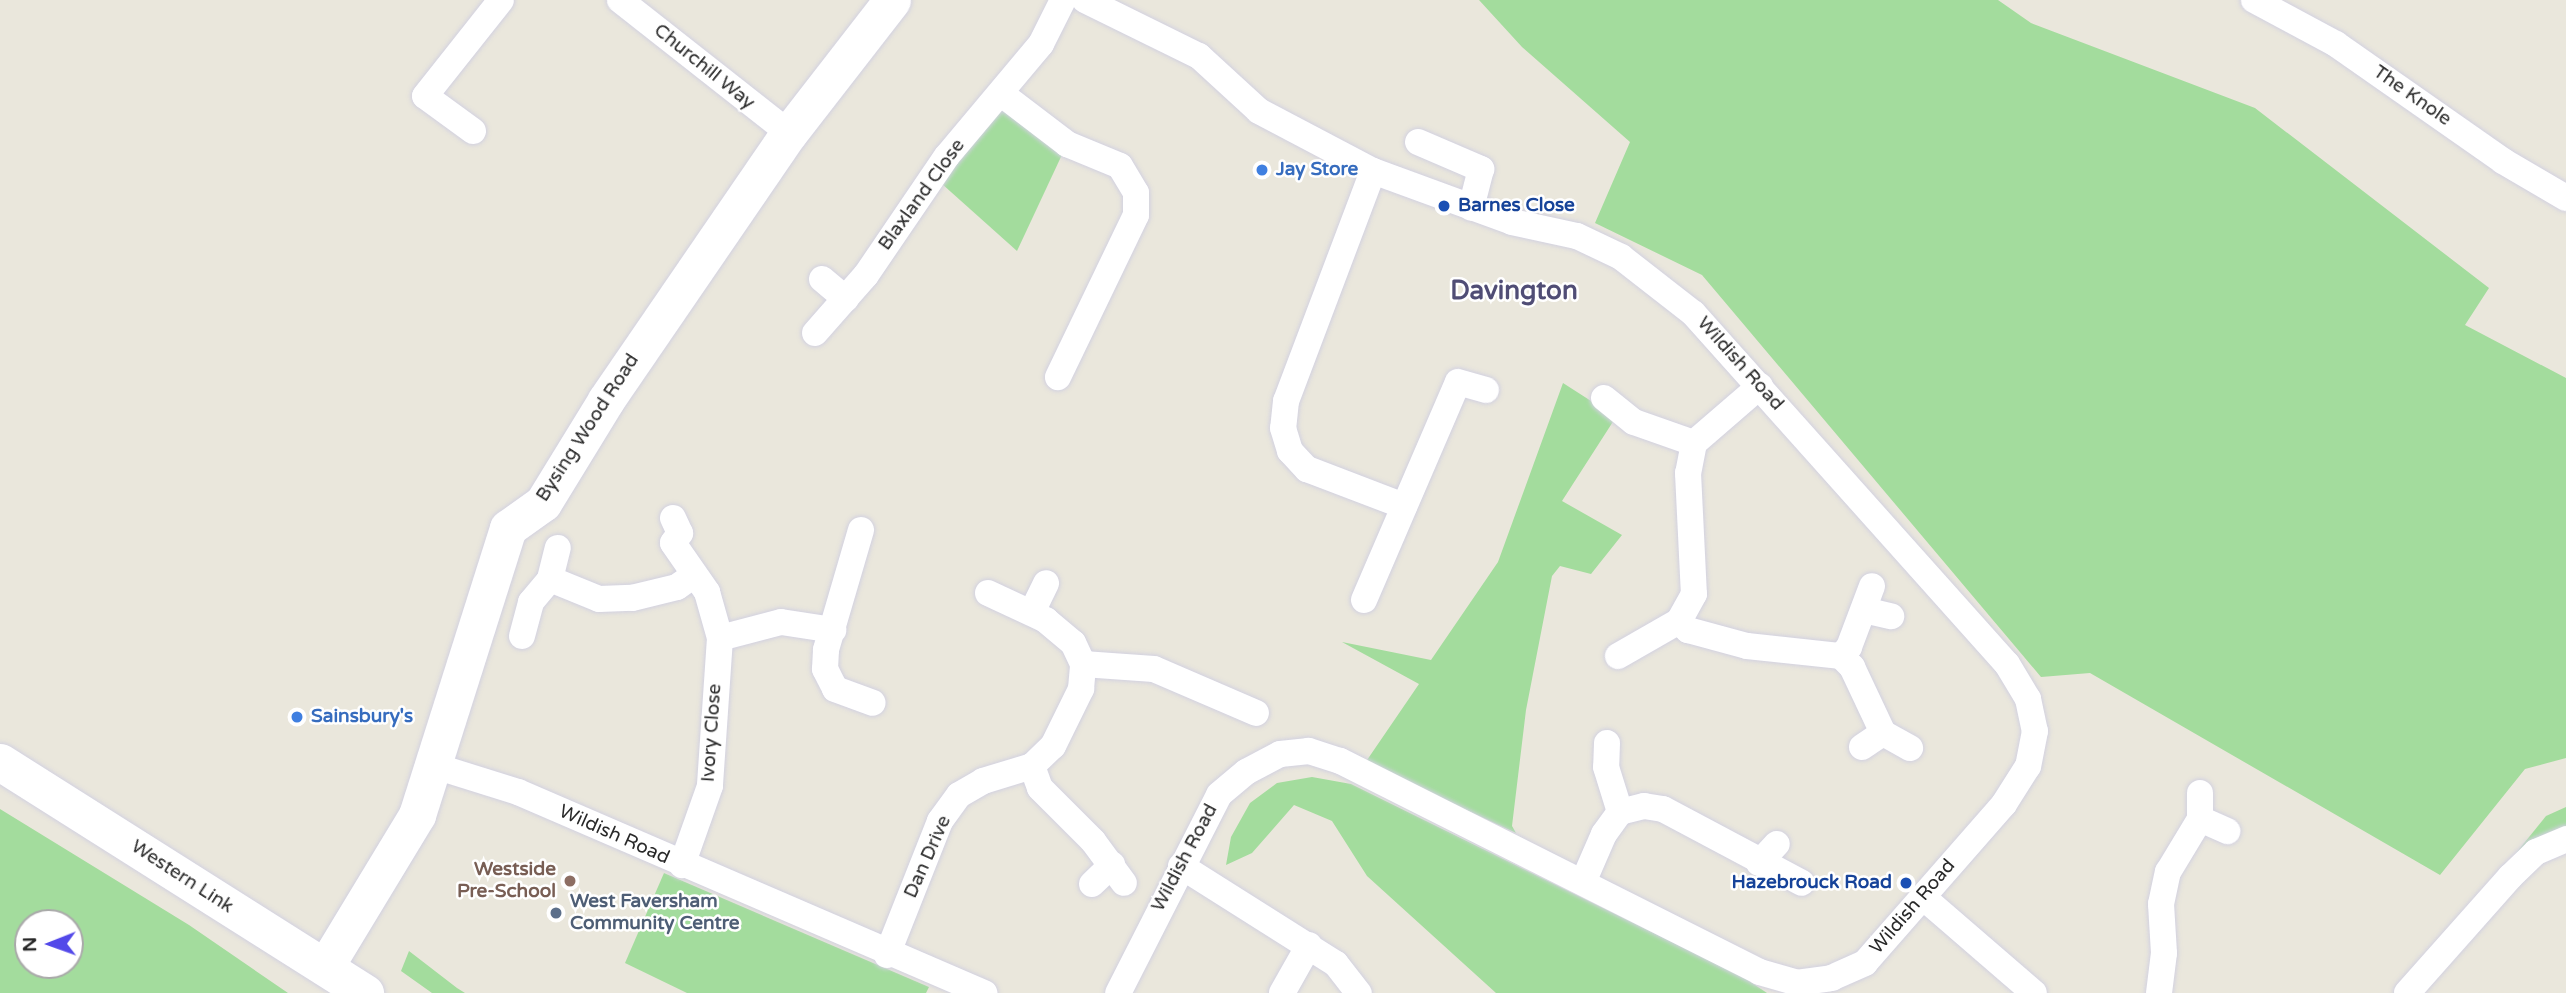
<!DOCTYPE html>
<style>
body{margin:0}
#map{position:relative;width:2566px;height:993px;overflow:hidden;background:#eae7dc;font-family:"Varela Round",sans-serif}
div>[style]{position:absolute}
.green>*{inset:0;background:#a3dc9d}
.roads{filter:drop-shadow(0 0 2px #d2d1e0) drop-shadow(0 0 2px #d2d1e0)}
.street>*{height:26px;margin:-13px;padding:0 13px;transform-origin:13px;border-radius:13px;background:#fff}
.secondary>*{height:37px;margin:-18.5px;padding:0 18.5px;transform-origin:18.5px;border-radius:18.5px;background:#fff}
.dots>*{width:19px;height:19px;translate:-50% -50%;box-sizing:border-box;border:4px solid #fff;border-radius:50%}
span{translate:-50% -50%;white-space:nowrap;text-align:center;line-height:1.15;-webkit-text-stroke:5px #fff;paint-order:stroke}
.street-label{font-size:19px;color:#292929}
.shop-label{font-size:19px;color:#366cbe;font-weight:700}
.left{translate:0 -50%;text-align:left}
.transit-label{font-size:19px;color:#164399;font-weight:700}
.right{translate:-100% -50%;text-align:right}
.education-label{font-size:19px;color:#785e54;font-weight:700}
.service-label{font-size:19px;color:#4e5e75;font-weight:700}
.district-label{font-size:26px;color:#504d75;font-weight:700}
.north{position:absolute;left:14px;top:909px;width:70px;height:70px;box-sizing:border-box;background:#fff;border:2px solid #a9a9a9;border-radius:50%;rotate:269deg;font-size:19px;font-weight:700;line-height:28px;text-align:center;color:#292929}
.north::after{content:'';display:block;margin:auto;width:24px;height:32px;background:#5349e9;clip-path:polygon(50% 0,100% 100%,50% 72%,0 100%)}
</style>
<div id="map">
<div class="green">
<i style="clip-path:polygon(1479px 0,1998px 0,2031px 23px,2255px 108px,2489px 288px,2465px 325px,2566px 378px,2566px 758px,2525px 769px,2440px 875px,2090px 673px,2041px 677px,1702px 275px,1595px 223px,1630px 142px,1522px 47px)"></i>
<i style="clip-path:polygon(1003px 95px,1067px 144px,1017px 251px,932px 175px)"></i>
<i style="clip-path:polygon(1563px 383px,1616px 417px,1562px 501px,1622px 535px,1591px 574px,1560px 566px,1552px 576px,1526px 710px,1512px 826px,1516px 833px,1365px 763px,1419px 684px,1342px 642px,1431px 660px,1498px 562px)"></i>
<i style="clip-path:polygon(1312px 777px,1351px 784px,1743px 977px,1767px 993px,1496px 993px,1367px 876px,1332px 821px,1294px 805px,1252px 853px,1226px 865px,1231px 837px,1250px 803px,1277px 783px)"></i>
<i style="clip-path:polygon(2566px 807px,2566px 828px,2504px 868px,2546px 816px)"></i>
<i style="clip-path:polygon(evenodd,0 809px,189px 925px,288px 993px,0 993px,0 809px,28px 923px,70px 923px,70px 965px,28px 965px,28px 923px)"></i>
<i style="clip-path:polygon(664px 873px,929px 987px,926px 993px,687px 993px,625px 963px)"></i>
<i style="clip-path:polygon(409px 951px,457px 988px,465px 993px,432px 993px,401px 971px)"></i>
</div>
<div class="roads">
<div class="street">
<i style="left:620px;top:0;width:215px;rotate:38.2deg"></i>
<i style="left:1085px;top:0;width:127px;rotate:26.2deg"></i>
<i style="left:1199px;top:56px;width:81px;rotate:42.5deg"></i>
<i style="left:1259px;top:111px;width:129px;rotate:27.8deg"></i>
<i style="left:1373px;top:171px;width:148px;rotate:20.1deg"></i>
<i style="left:1512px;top:222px;width:66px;rotate:12.2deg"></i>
<i style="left:1577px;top:236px;width:49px;rotate:25.5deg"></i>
<i style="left:1621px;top:257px;width:91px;rotate:37.9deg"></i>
<i style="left:1693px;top:313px;width:471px;rotate:48.2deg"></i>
<i style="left:2007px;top:664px;width:41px;rotate:59deg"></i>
<i style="left:2028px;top:699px;width:33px;rotate:78deg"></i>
<i style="left:2035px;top:731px;width:36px;rotate:101deg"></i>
<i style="left:2028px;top:766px;width:45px;rotate:122.3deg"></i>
<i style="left:2004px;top:804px;width:211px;rotate:131.2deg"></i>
<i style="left:1865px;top:963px;width:36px;rotate:156deg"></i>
<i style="left:1832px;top:978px;width:34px;rotate:172deg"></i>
<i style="left:1798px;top:983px;width:40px;rotate:-164deg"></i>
<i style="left:1760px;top:972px;width:470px;rotate:-153.3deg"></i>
<i style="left:1340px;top:761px;width:33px;rotate:-162deg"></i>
<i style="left:1309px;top:751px;width:29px;rotate:174deg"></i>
<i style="left:1280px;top:754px;width:38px;rotate:152deg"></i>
<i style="left:1246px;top:772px;width:35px;rotate:140deg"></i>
<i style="left:1219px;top:795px;width:222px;rotate:117deg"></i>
<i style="left:2254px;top:0;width:93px;rotate:28.2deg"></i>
<i style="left:2336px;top:44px;width:204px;rotate:35deg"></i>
<i style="left:2503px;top:161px;width:73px;rotate:30.4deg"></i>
<i style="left:1003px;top:95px;width:81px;rotate:37.4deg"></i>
<i style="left:1067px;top:144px;width:57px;rotate:22.5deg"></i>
<i style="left:1120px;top:166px;width:31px;rotate:59deg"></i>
<i style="left:1136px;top:193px;width:22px;rotate:90deg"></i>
<i style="left:1136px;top:215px;width:180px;rotate:115.7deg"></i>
<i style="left:473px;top:131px;width:59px;rotate:-143.9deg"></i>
<i style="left:425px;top:96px;width:122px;rotate:-51.6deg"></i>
<i style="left:1418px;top:142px;width:69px;rotate:23.2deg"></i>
<i style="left:1481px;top:169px;width:40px;rotate:104.4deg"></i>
<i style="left:1373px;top:171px;width:246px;rotate:110.7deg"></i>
<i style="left:1286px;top:401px;width:27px;rotate:96deg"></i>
<i style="left:1283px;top:428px;width:24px;rotate:73deg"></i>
<i style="left:1290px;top:451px;width:25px;rotate:47deg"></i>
<i style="left:1307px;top:469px;width:104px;rotate:20.9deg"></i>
<i style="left:822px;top:279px;width:31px;rotate:40deg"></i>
<i style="left:815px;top:333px;width:77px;rotate:-48.7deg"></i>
<i style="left:866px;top:275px;width:144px;rotate:-55.8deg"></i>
<i style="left:947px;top:156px;width:146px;rotate:-50deg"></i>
<i style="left:1041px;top:44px;width:49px;rotate:-63.4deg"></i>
<i style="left:1760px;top:386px;width:87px;rotate:139.2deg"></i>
<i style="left:1694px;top:443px;width:31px;rotate:101deg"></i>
<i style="left:1688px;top:473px;width:121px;rotate:87.2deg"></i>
<i style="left:1694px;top:594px;width:31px;rotate:119deg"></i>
<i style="left:1679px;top:621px;width:13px;rotate:45deg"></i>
<i style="left:1688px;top:630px;width:61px;rotate:15.2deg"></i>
<i style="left:1747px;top:646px;width:95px;rotate:6.1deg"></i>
<i style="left:1841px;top:656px;width:16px;rotate:45deg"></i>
<i style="left:1852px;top:667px;width:73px;rotate:64.8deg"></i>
<i style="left:1883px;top:733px;width:31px;rotate:29deg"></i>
<i style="left:1604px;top:398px;width:38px;rotate:39deg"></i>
<i style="left:1634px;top:422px;width:64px;rotate:19.3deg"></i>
<i style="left:673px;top:518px;width:17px;rotate:65deg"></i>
<i style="left:680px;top:533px;width:12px;rotate:125deg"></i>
<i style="left:673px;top:543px;width:60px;rotate:55.2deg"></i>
<i style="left:707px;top:592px;width:48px;rotate:74.2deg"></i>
<i style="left:720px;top:638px;width:148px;rotate:93.9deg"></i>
<i style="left:710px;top:786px;width:84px;rotate:109.5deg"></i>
<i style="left:861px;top:530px;width:125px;rotate:106.3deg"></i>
<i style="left:826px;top:650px;width:19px;rotate:93deg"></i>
<i style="left:825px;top:669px;width:22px;rotate:63deg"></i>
<i style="left:835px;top:689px;width:40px;rotate:20.2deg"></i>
<i style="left:550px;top:579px;width:53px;rotate:22.2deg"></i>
<i style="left:599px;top:599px;width:33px;rotate:-2deg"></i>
<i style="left:632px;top:598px;width:46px;rotate:-13.7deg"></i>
<i style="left:677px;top:587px;width:21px;rotate:-35deg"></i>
<i style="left:1364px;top:600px;width:237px;rotate:-66.7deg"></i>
<i style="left:1458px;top:382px;width:29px;rotate:16deg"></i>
<i style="left:1864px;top:610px;width:28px;rotate:13deg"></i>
<i style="left:1032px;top:612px;width:32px;rotate:-64deg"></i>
<i style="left:522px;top:636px;width:35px;rotate:-75deg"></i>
<i style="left:531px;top:602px;width:30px;rotate:-50deg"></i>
<i style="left:550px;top:579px;width:32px;rotate:-76deg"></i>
<i style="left:720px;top:638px;width:63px;rotate:-14.7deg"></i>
<i style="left:781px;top:622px;width:53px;rotate:8.7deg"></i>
<i style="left:1618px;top:656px;width:70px;rotate:-29.8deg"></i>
<i style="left:1841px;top:656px;width:12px;rotate:-48deg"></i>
<i style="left:1849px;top:647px;width:65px;rotate:-69.3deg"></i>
<i style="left:1083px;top:664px;width:71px;rotate:4deg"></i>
<i style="left:1154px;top:669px;width:111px;rotate:23.3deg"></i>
<i style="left:1607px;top:743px;width:24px;rotate:92deg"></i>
<i style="left:1606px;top:767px;width:47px;rotate:72.7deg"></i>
<i style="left:1862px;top:747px;width:25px;rotate:-34deg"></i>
<i style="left:435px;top:766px;width:87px;rotate:17.4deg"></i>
<i style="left:518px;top:792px;width:508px;rotate:23.33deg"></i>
<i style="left:1032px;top:766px;width:23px;rotate:70deg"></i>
<i style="left:1040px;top:788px;width:75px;rotate:45deg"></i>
<i style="left:1093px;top:841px;width:52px;rotate:53.6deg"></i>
<i style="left:2200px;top:819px;width:30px;rotate:24deg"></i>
<i style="left:1759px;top:863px;width:26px;rotate:-47deg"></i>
<i style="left:1181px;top:866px;width:183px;rotate:32.3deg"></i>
<i style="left:1336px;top:964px;width:37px;rotate:52deg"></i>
<i style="left:1584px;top:880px;width:50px;rotate:-66.5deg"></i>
<i style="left:1604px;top:834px;width:27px;rotate:-54deg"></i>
<i style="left:1620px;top:812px;width:25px;rotate:-14deg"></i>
<i style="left:1644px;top:806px;width:19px;rotate:9deg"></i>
<i style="left:1663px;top:809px;width:157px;rotate:28deg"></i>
<i style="left:1092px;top:884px;width:28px;rotate:-44deg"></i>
<i style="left:1924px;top:898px;width:145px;rotate:40.8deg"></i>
<i style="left:887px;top:955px;width:144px;rotate:-68.4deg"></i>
<i style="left:940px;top:821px;width:32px;rotate:-54deg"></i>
<i style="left:959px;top:795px;width:28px;rotate:-30deg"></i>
<i style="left:983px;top:781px;width:51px;rotate:-17deg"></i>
<i style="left:1032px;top:766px;width:29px;rotate:-44deg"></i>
<i style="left:1053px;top:746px;width:64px;rotate:-63.8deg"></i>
<i style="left:1081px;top:689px;width:25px;rotate:-85deg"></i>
<i style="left:1083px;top:664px;width:23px;rotate:-115deg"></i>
<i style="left:1073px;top:643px;width:35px;rotate:-140deg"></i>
<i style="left:1046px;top:620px;width:64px;rotate:-155deg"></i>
<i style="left:1282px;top:993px;width:55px;rotate:-60.6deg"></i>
<i style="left:2159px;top:993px;width:40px;rotate:-82.9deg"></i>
<i style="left:2164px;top:953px;width:49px;rotate:-93.5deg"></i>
<i style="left:2161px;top:904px;width:33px;rotate:-78deg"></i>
<i style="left:2168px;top:872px;width:62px;rotate:-58.9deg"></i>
<i style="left:2200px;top:819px;width:26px;rotate:-90deg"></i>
<i style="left:2407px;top:993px;width:155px;rotate:-48.4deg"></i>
<i style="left:2510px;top:877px;width:36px;rotate:-44deg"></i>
<i style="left:2536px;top:852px;width:33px;rotate:-23deg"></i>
</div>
<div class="secondary">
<i style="left:0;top:762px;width:432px;rotate:32.3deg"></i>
<i style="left:325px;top:967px;width:178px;rotate:-58.8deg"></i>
<i style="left:417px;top:815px;width:301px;rotate:-72.4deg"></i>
<i style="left:508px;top:528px;width:43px;rotate:-35.5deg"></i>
<i style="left:543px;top:503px;width:121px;rotate:-58.5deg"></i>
<i style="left:606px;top:400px;width:324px;rotate:-55.6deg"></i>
<i style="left:789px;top:133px;width:168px;rotate:-52.2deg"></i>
</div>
</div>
<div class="dots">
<i style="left:1262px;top:170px;background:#3f7fe0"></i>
<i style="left:1444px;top:206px;background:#1a4fb4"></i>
<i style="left:297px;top:717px;background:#3f7fe0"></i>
<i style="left:570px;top:881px;background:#8d6e63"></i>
<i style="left:1906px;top:883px;background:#1a4fb4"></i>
<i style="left:556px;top:913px;background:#5c6f8a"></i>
</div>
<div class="street-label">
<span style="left:704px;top:67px;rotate:39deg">Churchill Way</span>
<span style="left:2412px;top:96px;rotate:35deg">The Knole</span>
<span style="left:922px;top:195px;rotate:-54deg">Blaxland Close</span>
<span style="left:1740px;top:364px;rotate:48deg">Wildish Road</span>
<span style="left:588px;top:428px;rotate:-57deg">Bysing Wood Road</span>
<span style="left:712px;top:733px;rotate:-86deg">Ivory Close</span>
<span style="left:614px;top:835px;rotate:24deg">Wildish Road</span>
<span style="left:928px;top:857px;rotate:-66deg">Dan Drive</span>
<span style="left:1185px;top:858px;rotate:-62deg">Wildish Road</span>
<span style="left:182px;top:877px;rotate:33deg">Western Link</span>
<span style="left:1913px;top:907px;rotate:-49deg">Wildish Road</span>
</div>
<div class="shop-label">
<span class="left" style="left:1276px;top:170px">Jay Store</span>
<span class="left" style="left:311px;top:717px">Sainsbury's</span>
</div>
<div class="transit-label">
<span class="left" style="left:1458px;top:206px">Barnes Close</span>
<span class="right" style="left:1892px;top:883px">Hazebrouck Road</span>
</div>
<div class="education-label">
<span class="right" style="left:556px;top:881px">Westside<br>Pre-School</span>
</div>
<div class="service-label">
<span class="left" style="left:570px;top:913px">West Faversham<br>Community Centre</span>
</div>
<div class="district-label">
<span style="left:1514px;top:291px">Davington</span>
</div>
<div class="north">N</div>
</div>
